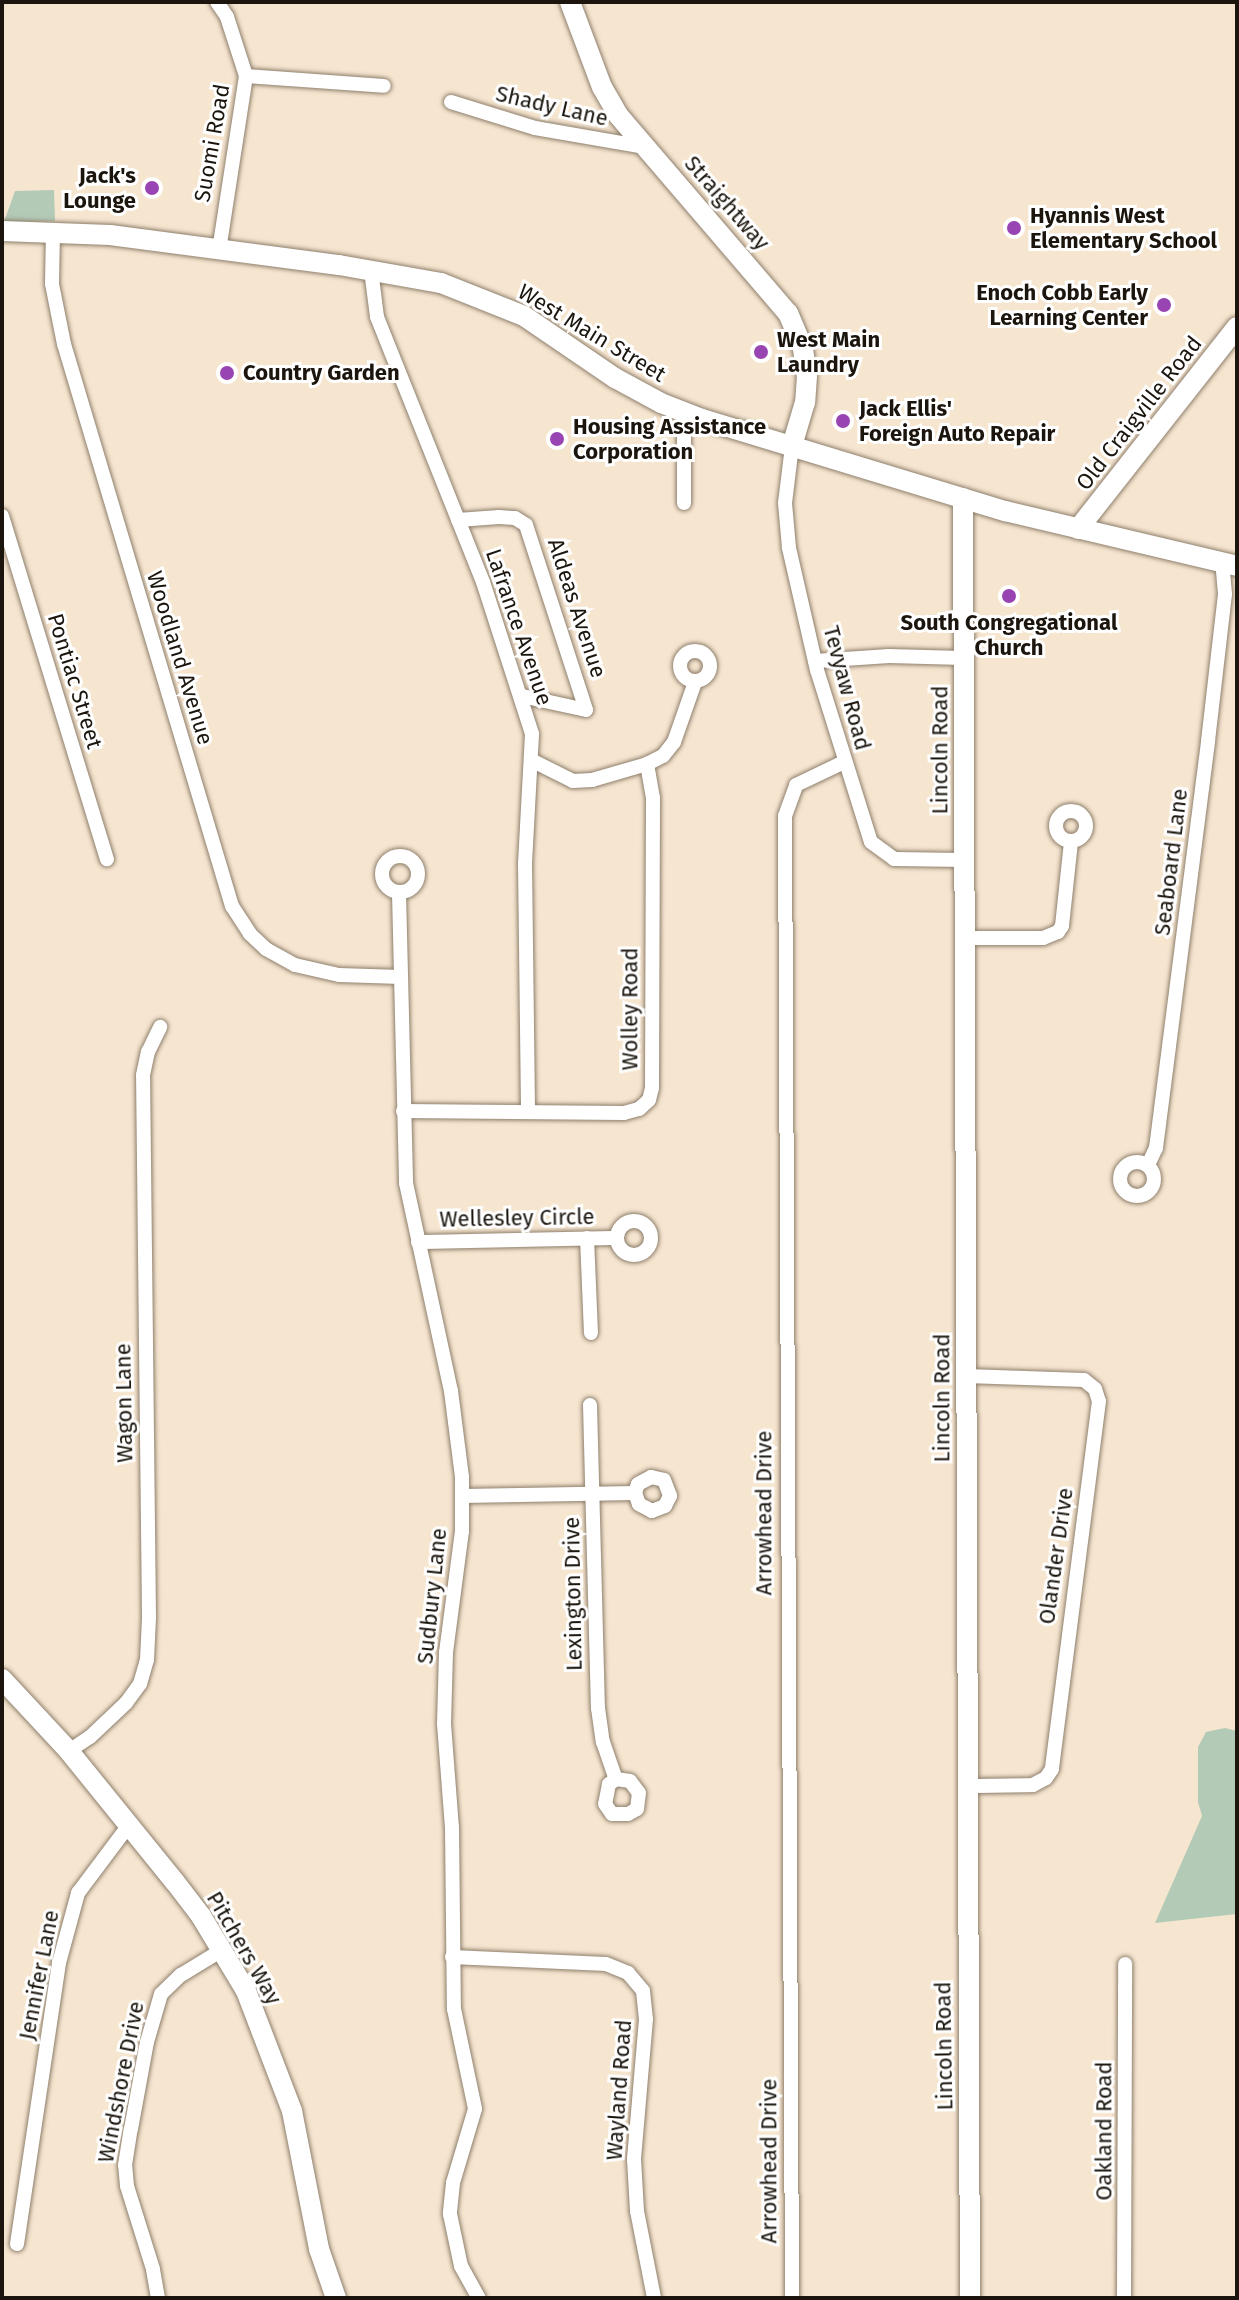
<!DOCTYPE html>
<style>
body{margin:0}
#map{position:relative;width:1239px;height:2300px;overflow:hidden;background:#f6e6d0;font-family:"Fira Sans",sans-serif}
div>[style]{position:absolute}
.green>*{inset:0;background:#b3cab6}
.roads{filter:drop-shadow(0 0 2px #8e7f6c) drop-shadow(0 0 2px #8e7f6c)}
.street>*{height:14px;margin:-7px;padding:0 7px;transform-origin:7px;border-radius:7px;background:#fff}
.street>.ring{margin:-7px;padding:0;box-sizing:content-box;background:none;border:14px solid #fff;border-radius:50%}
.secondary>*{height:20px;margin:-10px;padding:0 10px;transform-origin:10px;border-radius:10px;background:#fff}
.dots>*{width:22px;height:22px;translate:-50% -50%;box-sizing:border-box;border:4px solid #fff;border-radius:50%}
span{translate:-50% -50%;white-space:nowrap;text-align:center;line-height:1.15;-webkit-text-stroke:6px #fff;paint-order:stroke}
.street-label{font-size:22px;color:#1b150e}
.poi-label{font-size:22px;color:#1b150e;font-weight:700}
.right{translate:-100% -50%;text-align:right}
.left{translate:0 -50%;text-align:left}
.frame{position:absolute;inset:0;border:4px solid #1b150e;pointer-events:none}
</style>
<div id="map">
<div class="green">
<i style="clip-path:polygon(54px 190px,55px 221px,4px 222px,15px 191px)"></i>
<i style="clip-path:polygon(1225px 1728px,1237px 1731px,1237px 1914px,1155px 1923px,1202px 1816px,1198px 1802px,1198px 1747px,1206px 1732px)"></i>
</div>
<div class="roads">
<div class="street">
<i style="left:217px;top:2px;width:18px;rotate:56deg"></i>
<i style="left:227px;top:17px;width:62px;rotate:72.1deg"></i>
<i style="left:246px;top:76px;width:176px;rotate:98.8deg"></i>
<i style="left:246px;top:76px;width:138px;rotate:4.1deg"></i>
<i style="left:451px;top:102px;width:88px;rotate:17.2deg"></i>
<i style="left:535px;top:128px;width:112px;rotate:9.8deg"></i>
<i style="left:53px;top:231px;width:53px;rotate:91.1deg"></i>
<i style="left:52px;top:284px;width:61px;rotate:78.7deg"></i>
<i style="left:64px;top:344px;width:587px;rotate:73.36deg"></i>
<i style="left:232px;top:906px;width:33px;rotate:57deg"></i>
<i style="left:250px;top:934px;width:22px;rotate:43deg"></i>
<i style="left:266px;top:949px;width:33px;rotate:29deg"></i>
<i style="left:295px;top:965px;width:45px;rotate:12.8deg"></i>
<i style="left:339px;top:975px;width:62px;rotate:1.8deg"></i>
<i style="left:371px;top:270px;width:47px;rotate:82.7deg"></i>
<i style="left:377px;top:317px;width:285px;rotate:68.2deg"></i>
<i style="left:483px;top:582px;width:160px;rotate:72.1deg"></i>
<i style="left:532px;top:734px;width:129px;rotate:93.1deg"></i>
<i style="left:525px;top:863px;width:249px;rotate:89.3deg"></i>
<i style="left:684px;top:412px;width:91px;rotate:90deg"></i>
<i style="left:792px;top:446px;width:57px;rotate:97deg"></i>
<i style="left:785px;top:503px;width:45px;rotate:84.9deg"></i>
<i style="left:789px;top:548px;width:125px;rotate:77.1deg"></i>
<i style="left:817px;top:670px;width:180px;rotate:72.6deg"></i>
<i style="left:871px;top:842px;width:29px;rotate:36deg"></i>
<i style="left:894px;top:859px;width:70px;rotate:0.8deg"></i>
<i style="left:2px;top:516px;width:359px;rotate:73deg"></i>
<i style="left:458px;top:520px;width:41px;rotate:-4.2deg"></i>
<i style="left:499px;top:517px;width:16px;rotate:4deg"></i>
<i style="left:515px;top:518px;width:13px;rotate:32deg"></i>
<i style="left:526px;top:525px;width:194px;rotate:72deg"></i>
<i style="left:586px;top:710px;width:66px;rotate:-167.7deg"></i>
<i class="ring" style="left:680px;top:651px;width:16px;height:16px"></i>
<i style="left:815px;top:661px;width:74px;rotate:-3.9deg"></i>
<i style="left:889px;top:656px;width:74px;rotate:1.5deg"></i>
<i style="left:531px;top:760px;width:47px;rotate:26.6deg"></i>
<i style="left:573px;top:781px;width:19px;rotate:-3deg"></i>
<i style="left:592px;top:780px;width:57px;rotate:-16.2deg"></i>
<i style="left:647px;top:764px;width:18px;rotate:-27deg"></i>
<i style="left:663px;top:756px;width:18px;rotate:-52deg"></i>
<i style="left:674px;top:742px;width:64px;rotate:-70.7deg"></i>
<i class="ring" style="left:1056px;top:811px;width:16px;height:16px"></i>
<i class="ring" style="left:382px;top:856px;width:22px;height:22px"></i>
<i style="left:399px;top:893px;width:290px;rotate:88.6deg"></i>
<i style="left:406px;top:1183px;width:213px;rotate:77.8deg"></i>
<i style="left:451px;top:1391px;width:87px;rotate:82.7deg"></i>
<i style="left:462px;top:1477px;width:54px;rotate:90deg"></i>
<i style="left:462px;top:1531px;width:122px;rotate:97.5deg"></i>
<i style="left:446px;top:1652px;width:72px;rotate:91.6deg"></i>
<i style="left:444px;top:1724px;width:103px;rotate:85.6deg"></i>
<i style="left:452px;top:1827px;width:182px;rotate:89.4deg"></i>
<i style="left:454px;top:2009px;width:102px;rotate:78.1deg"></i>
<i style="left:475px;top:2109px;width:77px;rotate:106.6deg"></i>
<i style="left:453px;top:2183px;width:31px;rotate:96deg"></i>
<i style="left:450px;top:2214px;width:53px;rotate:78.1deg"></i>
<i style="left:461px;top:2266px;width:37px;rotate:61deg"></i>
<i style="left:965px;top:938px;width:78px"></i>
<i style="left:1043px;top:938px;width:16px;rotate:-22deg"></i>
<i style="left:1058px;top:932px;width:7px;rotate:-56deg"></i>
<i style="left:1062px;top:926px;width:84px;rotate:-83.9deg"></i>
<i style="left:403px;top:1111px;width:221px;rotate:0.5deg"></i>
<i style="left:624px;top:1113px;width:16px;rotate:-15deg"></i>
<i style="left:639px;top:1109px;width:13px;rotate:-42deg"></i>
<i style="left:649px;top:1100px;width:12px;rotate:-76deg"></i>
<i style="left:652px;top:1088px;width:290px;rotate:-89.8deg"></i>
<i style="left:653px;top:798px;width:35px;rotate:-100deg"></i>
<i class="ring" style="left:1120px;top:1162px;width:20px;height:20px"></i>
<i style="left:1148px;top:1165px;width:19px;rotate:-65deg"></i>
<i style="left:1156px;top:1148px;width:410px;rotate:-82.7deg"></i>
<i style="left:1208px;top:741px;width:148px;rotate:-83.4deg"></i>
<i style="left:1225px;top:594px;width:32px;rotate:-95deg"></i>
<i class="ring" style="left:617px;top:1221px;width:20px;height:20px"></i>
<i style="left:587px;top:1238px;width:95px;rotate:87.6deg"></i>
<i style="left:418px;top:1242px;width:199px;rotate:-1.2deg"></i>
<i style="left:966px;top:1376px;width:118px;rotate:1.9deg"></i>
<i style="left:1084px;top:1380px;width:14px;rotate:39deg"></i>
<i style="left:1095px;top:1389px;width:13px;rotate:72deg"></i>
<i style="left:1099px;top:1401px;width:371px;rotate:97.3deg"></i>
<i style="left:1052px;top:1769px;width:11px;rotate:124deg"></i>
<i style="left:1046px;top:1778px;width:15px;rotate:152deg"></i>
<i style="left:1033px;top:1785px;width:65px;rotate:179.1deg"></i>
<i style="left:590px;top:1405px;width:303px;rotate:88.5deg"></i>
<i style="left:598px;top:1708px;width:34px;rotate:82deg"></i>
<i style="left:603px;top:1742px;width:39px;rotate:71deg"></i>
<i style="left:616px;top:1779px;width:9px;rotate:144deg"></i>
<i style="left:609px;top:1784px;width:20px;rotate:101deg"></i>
<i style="left:605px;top:1804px;width:12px;rotate:55deg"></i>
<i style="left:612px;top:1814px;width:16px"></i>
<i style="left:628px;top:1814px;width:10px;rotate:-29deg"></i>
<i style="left:637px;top:1809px;width:16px;rotate:-83deg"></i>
<i style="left:639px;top:1793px;width:15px;rotate:-127deg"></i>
<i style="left:630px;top:1781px;width:14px;rotate:-172deg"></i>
<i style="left:462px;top:1496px;width:173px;rotate:-1deg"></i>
<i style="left:635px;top:1493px;width:9px;rotate:-72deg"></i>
<i style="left:638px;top:1484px;width:15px;rotate:-28deg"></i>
<i style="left:651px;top:1477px;width:13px;rotate:13deg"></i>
<i style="left:664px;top:1480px;width:17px;rotate:69deg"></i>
<i style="left:670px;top:1496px;width:11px;rotate:117deg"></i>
<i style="left:665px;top:1506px;width:14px;rotate:159deg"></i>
<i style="left:652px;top:1511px;width:15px;rotate:-152deg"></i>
<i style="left:639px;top:1504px;width:12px;rotate:-110deg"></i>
<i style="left:69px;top:1751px;width:25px;rotate:-34deg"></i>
<i style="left:90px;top:1737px;width:50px;rotate:-43.4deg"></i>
<i style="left:126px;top:1703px;width:24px;rotate:-54deg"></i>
<i style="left:140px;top:1684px;width:25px;rotate:-74deg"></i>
<i style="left:147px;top:1660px;width:43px;rotate:-87.3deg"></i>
<i style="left:149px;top:1617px;width:542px;rotate:-90.63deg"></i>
<i style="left:143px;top:1075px;width:24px;rotate:-78deg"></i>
<i style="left:148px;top:1052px;width:28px;rotate:-64deg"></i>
<i style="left:452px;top:1957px;width:154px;rotate:2.6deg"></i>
<i style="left:606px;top:1964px;width:24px;rotate:22deg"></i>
<i style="left:628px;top:1973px;width:23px;rotate:50deg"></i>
<i style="left:643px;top:1991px;width:28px;rotate:84deg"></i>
<i style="left:646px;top:2019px;width:141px;rotate:94.9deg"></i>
<i style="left:634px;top:2159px;width:52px;rotate:86.7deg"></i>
<i style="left:637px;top:2211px;width:89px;rotate:78.9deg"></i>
<i style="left:17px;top:2244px;width:284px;rotate:-81.5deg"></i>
<i style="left:59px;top:1963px;width:73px;rotate:-74.8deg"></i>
<i style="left:78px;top:1893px;width:85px;rotate:-53.1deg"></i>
<i style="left:158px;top:2298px;width:29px;rotate:-100deg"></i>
<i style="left:153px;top:2269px;width:87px;rotate:-107.4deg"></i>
<i style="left:127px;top:2186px;width:21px;rotate:-95deg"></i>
<i style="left:125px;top:2165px;width:36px;rotate:-81deg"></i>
<i style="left:131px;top:2129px;width:88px;rotate:-79.6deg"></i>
<i style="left:147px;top:2042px;width:50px;rotate:-73.7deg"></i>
<i style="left:161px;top:1994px;width:28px;rotate:-44deg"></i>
<i style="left:181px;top:1975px;width:48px;rotate:-31.4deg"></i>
<i style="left:792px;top:2298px;width:1482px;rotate:-90.27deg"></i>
<i style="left:785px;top:816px;width:33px;rotate:-70deg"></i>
<i style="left:796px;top:785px;width:53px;rotate:-25.6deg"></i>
<i style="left:1124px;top:2298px;width:334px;rotate:-89.8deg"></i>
</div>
<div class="secondary">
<i style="left:570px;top:2px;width:91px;rotate:69.4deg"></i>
<i style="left:602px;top:87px;width:32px;rotate:60deg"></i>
<i style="left:618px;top:115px;width:261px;rotate:49.4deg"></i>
<i style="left:788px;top:313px;width:39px;rotate:67deg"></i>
<i style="left:803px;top:349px;width:27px;rotate:82deg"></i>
<i style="left:807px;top:376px;width:26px;rotate:94deg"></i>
<i style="left:805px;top:402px;width:46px;rotate:106.5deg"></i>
<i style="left:2px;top:231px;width:108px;rotate:2.1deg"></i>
<i style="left:110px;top:235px;width:231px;rotate:7.5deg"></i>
<i style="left:339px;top:265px;width:104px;rotate:10deg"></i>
<i style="left:441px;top:283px;width:89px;rotate:21.7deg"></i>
<i style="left:524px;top:316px;width:110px;rotate:34.3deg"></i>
<i style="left:615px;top:378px;width:52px;rotate:28.5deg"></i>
<i style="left:661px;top:403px;width:44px;rotate:21.3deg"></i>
<i style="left:702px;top:419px;width:317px;rotate:16.9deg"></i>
<i style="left:1005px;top:511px;width:238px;rotate:13.3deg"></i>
<i style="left:963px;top:498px;width:1800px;rotate:89.78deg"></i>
<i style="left:1078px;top:529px;width:257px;rotate:-51.8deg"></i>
<i style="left:2px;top:1679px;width:97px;rotate:47.1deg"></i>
<i style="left:68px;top:1750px;width:170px;rotate:51deg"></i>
<i style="left:175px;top:1882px;width:43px;rotate:52.6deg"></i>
<i style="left:201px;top:1916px;width:87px;rotate:59deg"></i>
<i style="left:246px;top:1991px;width:129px;rotate:69deg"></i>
<i style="left:292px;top:2111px;width:141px;rotate:78.9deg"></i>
<i style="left:319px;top:2249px;width:52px;rotate:70.9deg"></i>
</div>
</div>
<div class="dots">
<i style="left:152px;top:188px;background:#9844b2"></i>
<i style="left:1014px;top:228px;background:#9844b2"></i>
<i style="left:1164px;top:305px;background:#9844b2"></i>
<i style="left:761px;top:352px;background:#9844b2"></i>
<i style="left:227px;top:373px;background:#9844b2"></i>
<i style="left:843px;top:421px;background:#9844b2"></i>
<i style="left:557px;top:439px;background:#9844b2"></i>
<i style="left:1009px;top:596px;background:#9844b2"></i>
</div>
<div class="street-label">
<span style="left:552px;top:106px;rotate:13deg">Shady Lane</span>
<span style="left:212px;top:143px;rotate:-80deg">Suomi Road</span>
<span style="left:727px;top:203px;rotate:49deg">Straightway</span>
<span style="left:592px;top:333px;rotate:31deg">West Main Street</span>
<span style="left:1139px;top:413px;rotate:-52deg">Old Craigville Road</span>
<span style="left:577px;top:608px;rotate:72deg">Aldeas Avenue</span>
<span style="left:519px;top:627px;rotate:71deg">Lafrance Avenue</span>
<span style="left:180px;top:658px;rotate:73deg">Woodland Avenue</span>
<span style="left:75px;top:681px;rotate:73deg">Pontiac Street</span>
<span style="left:847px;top:688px;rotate:75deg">Tevyaw Road</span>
<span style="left:940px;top:750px;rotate:-90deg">Lincoln Road</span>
<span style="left:1171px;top:862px;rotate:-83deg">Seaboard Lane</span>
<span style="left:630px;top:1009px;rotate:-90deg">Wolley Road</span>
<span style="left:517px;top:1218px;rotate:-1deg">Wellesley Circle</span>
<span style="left:942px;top:1398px;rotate:-90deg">Lincoln Road</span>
<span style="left:124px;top:1403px;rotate:-91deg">Wagon Lane</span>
<span style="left:764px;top:1513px;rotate:-90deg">Arrowhead Drive</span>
<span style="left:1056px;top:1556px;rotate:-82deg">Olander Drive</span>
<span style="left:573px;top:1594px;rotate:-91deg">Lexington Drive</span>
<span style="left:432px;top:1596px;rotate:-84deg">Sudbury Lane</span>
<span style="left:244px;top:1948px;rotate:60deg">Pitchers Way</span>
<span style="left:39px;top:1975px;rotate:-79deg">Jennifer Lane</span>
<span style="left:944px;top:2046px;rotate:-91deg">Lincoln Road</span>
<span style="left:121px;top:2082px;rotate:-79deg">Windshore Drive</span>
<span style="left:619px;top:2090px;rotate:-86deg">Wayland Road</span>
<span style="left:1104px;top:2131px;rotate:-90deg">Oakland Road</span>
<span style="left:769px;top:2161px;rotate:-90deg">Arrowhead Drive</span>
</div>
<div class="poi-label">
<span class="right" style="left:136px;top:188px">Jack's<br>Lounge</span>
<span class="left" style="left:1030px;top:228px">Hyannis West<br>Elementary School</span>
<span class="right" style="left:1148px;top:305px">Enoch Cobb Early<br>Learning Center</span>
<span class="left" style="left:777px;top:352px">West Main<br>Laundry</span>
<span class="left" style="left:243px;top:373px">Country Garden</span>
<span class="left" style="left:859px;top:421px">Jack Ellis'<br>Foreign Auto Repair</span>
<span class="left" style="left:573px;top:439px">Housing Assistance<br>Corporation</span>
<span style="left:1009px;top:635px">South Congregational<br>Church</span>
</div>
<div class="frame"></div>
</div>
